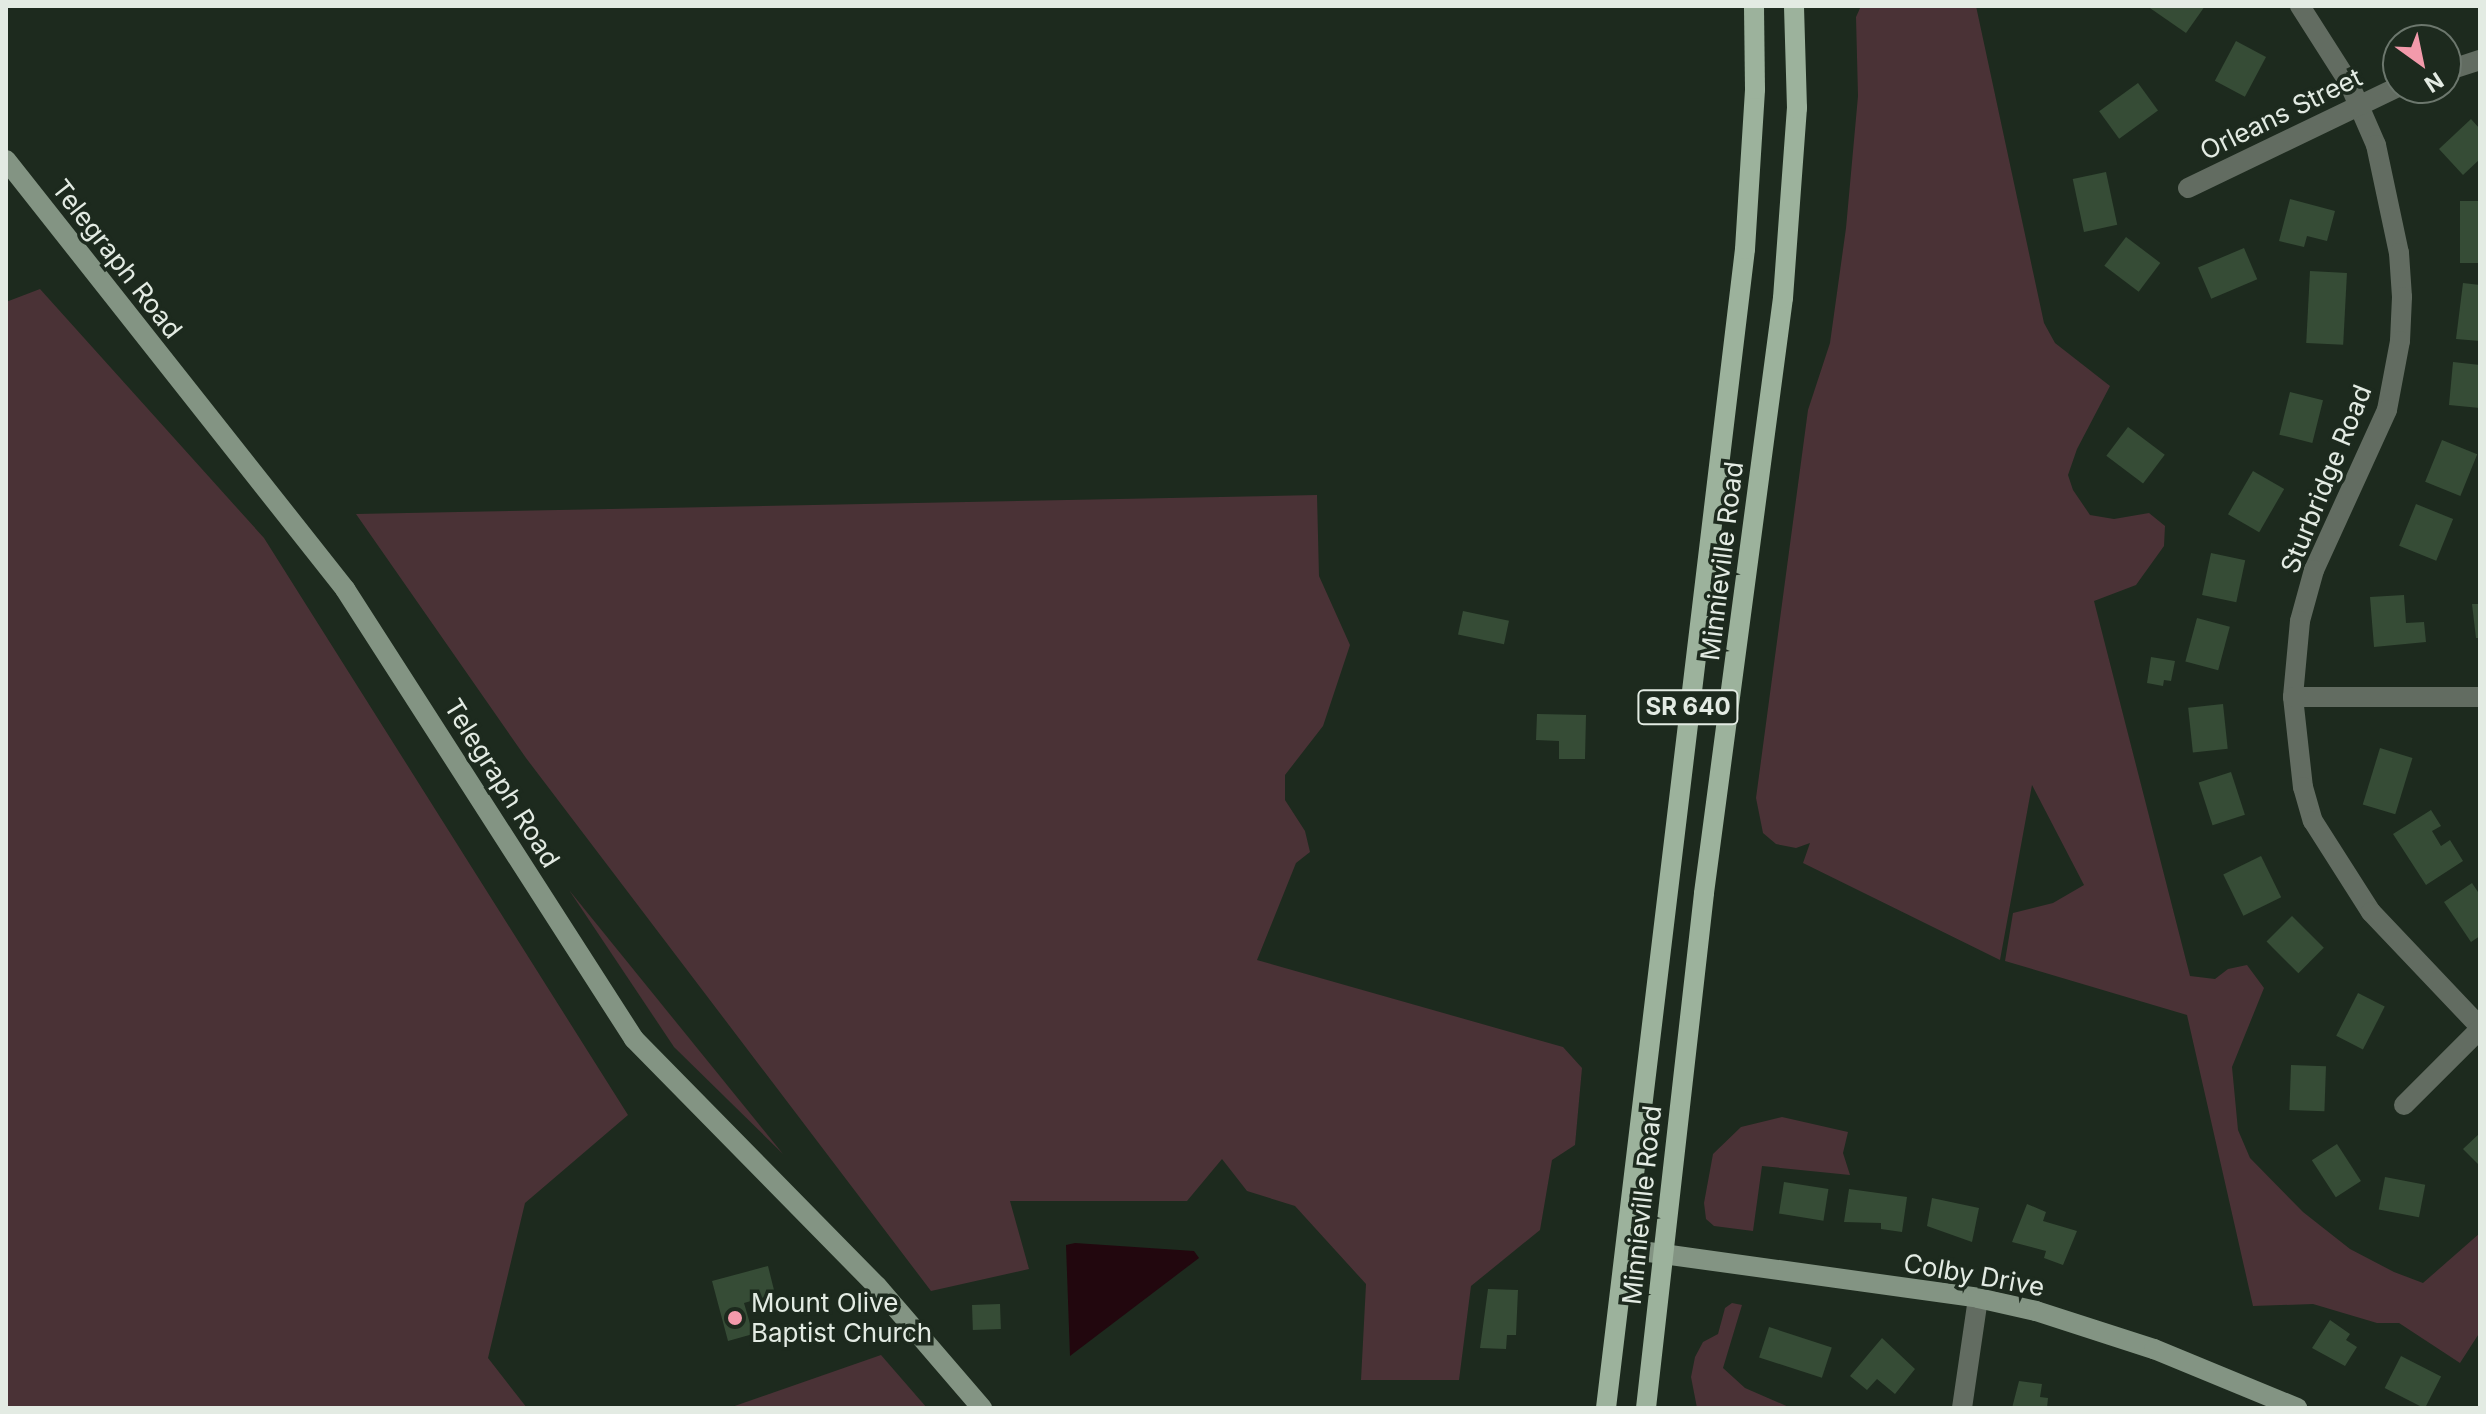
<!DOCTYPE html>
<style>
body{margin:0}
#map{position:relative;width:2486px;height:1414px;overflow:hidden;background:#1d2a1e;font-family:Inter,sans-serif}
div>[style]{position:absolute}
.green>*{inset:0;background:#4a3236}
.water>*{inset:0;background:#22070e}
.building>*{inset:0;background:#364c36;transform-origin:0 0}
.street>*{height:20px;margin:-10px;padding:0 10px;transform-origin:10px;border-radius:10px;background:#626c61}
.secondary>*{height:20px;margin:-10px;padding:0 10px;transform-origin:10px;border-radius:10px;background:#839483}
.primary>*{height:20px;margin:-10px;padding:0 10px;transform-origin:10px;border-radius:10px;background:#9cb29c}
.dots>*{width:22px;height:22px;translate:-50% -50%;box-sizing:border-box;border:4px solid #1d2a1e;border-radius:50%}
span{translate:-50% -50%;white-space:nowrap;text-align:center;line-height:1.15;-webkit-text-stroke:7px #1d2a1e;paint-order:stroke}
.shield-label span{padding:2px 6px;background:#1d2a1e;border:2px solid;border-radius:6px;-webkit-text-stroke-width:0}
.shield-label{font-size:24px;color:#e3ebe3;font-weight:700}
.street-label{font-size:26px;color:#e3ebe3}
.poi-label{font-size:26px;color:#e3ebe3}
.left{translate:0 -50%;text-align:left}
.frame{position:absolute;inset:0;border:8px solid #e3ebe3;pointer-events:none}
.north{position:absolute;left:2382px;top:24px;width:80px;height:80px;box-sizing:border-box;background:#1d2a1e;border:2px solid #6c776d;border-radius:50%;rotate:147deg;font-size:22px;font-weight:700;line-height:32px;text-align:center;color:#e3ebe3}
.north::after{content:'';display:block;margin:auto;width:28px;height:36px;background:#f39aab;clip-path:polygon(50% 0,100% 100%,50% 72%,0 100%)}
</style>
<div id="map">
<div class="green">
<i style="clip-path:polygon(1861px 6px,1976px 6px,2044px 323px,2055px 343px,2110px 386px,2077px 449px,2068px 475px,2073px 490px,2090px 515px,2114px 519px,2149px 513px,2165px 526px,2164px 546px,2136px 585px,2094px 601px,2190px 976px,2215px 979px,2228px 969px,2247px 965px,2264px 988px,2232px 1067px,2238px 1130px,2250px 1158px,2303px 1212px,2350px 1249px,2394px 1272px,2423px 1283px,2480px 1233px,2480px 1332px,2460px 1363px,2399px 1323px,2377px 1323px,2313px 1304px,2253px 1306px,2187px 1015px,2005px 961px,2013px 913px,2053px 903px,2084px 885px,2032px 785px,2000px 960px,1803px 863px,1810px 843px,1796px 848px,1776px 844px,1763px 833px,1756px 798px,1808px 410px,1830px 343px,1846px 228px,1858px 96px,1856px 17px)"></i>
<i style="clip-path:polygon(40px 289px,264px 538px,628px 1115px,525px 1203px,488px 1358px,527px 1408px,6px 1408px,6px 302px)"></i>
<i style="clip-path:polygon(1317px 495px,1319px 576px,1350px 645px,1323px 726px,1285px 775px,1285px 800px,1305px 831px,1310px 852px,1296px 863px,1257px 960px,1563px 1047px,1582px 1068px,1575px 1145px,1552px 1160px,1540px 1230px,1471px 1286px,1459px 1380px,1361px 1380px,1366px 1284px,1295px 1206px,1247px 1191px,1222px 1159px,1187px 1201px,1010px 1201px,1029px 1269px,931px 1291px,526px 758px,356px 514px)"></i>
<i style="clip-path:polygon(569px 890px,783px 1154px,674px 1047px)"></i>
<i style="clip-path:polygon(1782px 1117px,1848px 1132px,1843px 1153px,1850px 1175px,1762px 1166px,1753px 1231px,1714px 1226px,1706px 1219px,1704px 1203px,1713px 1154px,1741px 1127px)"></i>
<i style="clip-path:polygon(1732px 1303px,1742px 1305px,1723px 1368px,1745px 1388px,1791px 1408px,1697px 1408px,1691px 1377px,1695px 1357px,1703px 1342px,1718px 1334px,1725px 1308px)"></i>
<i style="clip-path:polygon(881px 1355px,927px 1408px,729px 1408px)"></i>
</div>
<div class="water">
<i style="clip-path:polygon(1075px 1243px,1194px 1251px,1199px 1258px,1070px 1356px,1066px 1245px)"></i>
</div>
<div class="building">
<i style="clip-path:polygon(2147px 6px,2205px 6px,2186px 33px)"></i>
<i style="left:2236px;top:41px;width:34px;height:45px;rotate:28deg"></i>
<i style="left:2138px;top:83px;width:34px;height:48px;rotate:54deg"></i>
<i style="clip-path:polygon(2471px 119px,2480px 129px,2480px 159px,2463px 175px,2439px 149px)"></i>
<i style="left:2106px;top:172px;width:54px;height:34px;rotate:78deg"></i>
<i style="clip-path:polygon(2290px 199px,2335px 211px,2327px 241px,2307px 236px,2304px 247px,2279px 241px)"></i>
<i style="left:2460px;top:201px;width:20px;height:62px"></i>
<i style="left:2126px;top:237px;width:43px;height:36px;rotate:37deg"></i>
<i style="left:2244px;top:248px;width:34px;height:50px;rotate:67deg"></i>
<i style="left:2310px;top:271px;width:37px;height:72px;rotate:3deg"></i>
<i style="clip-path:polygon(2463px 283px,2480px 285px,2480px 341px,2456px 339px)"></i>
<i style="clip-path:polygon(2453px 362px,2480px 365px,2480px 408px,2449px 405px)"></i>
<i style="left:2290px;top:392px;width:34px;height:44px;rotate:14deg"></i>
<i style="left:2128px;top:427px;width:46px;height:36px;rotate:37deg"></i>
<i style="left:2442px;top:440px;width:38px;height:45px;rotate:22deg"></i>
<i style="left:2253px;top:471px;width:36px;height:50px;rotate:30deg"></i>
<i style="left:2416px;top:504px;width:40px;height:45px;rotate:22deg"></i>
<i style="left:2211px;top:553px;width:35px;height:43px;rotate:12deg"></i>
<i style="clip-path:polygon(2404px 595px,2406px 623px,2424px 622px,2426px 642px,2374px 647px,2370px 597px)"></i>
<i style="clip-path:polygon(2472px 604px,2480px 604px,2480px 638px,2476px 638px)"></i>
<i style="left:1463px;top:611px;width:47px;height:24px;rotate:12deg"></i>
<i style="left:2197px;top:618px;width:34px;height:45px;rotate:15deg"></i>
<i style="clip-path:polygon(2151px 657px,2175px 661px,2171px 681px,2164px 680px,2163px 686px,2147px 683px)"></i>
<i style="left:2223px;top:704px;width:45px;height:35px;rotate:84deg"></i>
<i style="clip-path:polygon(1537px 714px,1586px 715px,1585px 759px,1559px 759px,1559px 741px,1536px 740px)"></i>
<i style="left:2380px;top:748px;width:34px;height:59px;rotate:17deg"></i>
<i style="left:2231px;top:772px;width:45px;height:34px;rotate:72deg"></i>
<i style="clip-path:polygon(2431px 810px,2441px 826px,2432px 831px,2441px 846px,2450px 840px,2463px 861px,2426px 885px,2393px 834px)"></i>
<i style="left:2261px;top:856px;width:46px;height:42px;rotate:64deg"></i>
<i style="clip-path:polygon(2472px 883px,2480px 895px,2480px 936px,2471px 942px,2444px 902px)"></i>
<i style="left:2292px;top:916px;width:45px;height:36px;rotate:45deg"></i>
<i style="left:2358px;top:993px;width:30px;height:48px;rotate:27deg"></i>
<i style="left:2291px;top:1065px;width:35px;height:45px;rotate:2deg"></i>
<i style="clip-path:polygon(2480px 1133px,2480px 1166px,2463px 1149px)"></i>
<i style="left:2337px;top:1144px;width:44px;height:30px;rotate:57deg"></i>
<i style="left:2385px;top:1177px;width:41px;height:33px;rotate:11deg"></i>
<i style="left:1784px;top:1182px;width:45px;height:32px;rotate:9deg"></i>
<i style="clip-path:polygon(1849px 1189px,1907px 1197px,1902px 1232px,1881px 1229px,1881px 1223px,1844px 1222px)"></i>
<i style="clip-path:polygon(1932px 1198px,1979px 1208px,1972px 1242px,1927px 1226px)"></i>
<i style="clip-path:polygon(2027px 1204px,2046px 1212px,2043px 1221px,2077px 1231px,2063px 1265px,2044px 1258px,2046px 1251px,2012px 1242px)"></i>
<i style="clip-path:polygon(768px 1266px,775px 1294px,744px 1303px,753px 1334px,728px 1341px,712px 1281px)"></i>
<i style="clip-path:polygon(1488px 1289px,1518px 1290px,1516px 1335px,1507px 1335px,1506px 1349px,1480px 1348px)"></i>
<i style="left:1000px;top:1304px;width:25px;height:28px;rotate:88deg"></i>
<i style="clip-path:polygon(2330px 1320px,2350px 1334px,2346px 1340px,2357px 1347px,2345px 1366px,2312px 1348px)"></i>
<i style="left:1769px;top:1327px;width:66px;height:32px;rotate:18deg"></i>
<i style="clip-path:polygon(1882px 1338px,1915px 1369px,1895px 1394px,1877px 1379px,1867px 1390px,1850px 1376px)"></i>
<i style="left:2401px;top:1356px;width:45px;height:36px;rotate:27deg"></i>
<i style="clip-path:polygon(2019px 1381px,2042px 1384px,2040px 1397px,2048px 1398px,2047px 1408px,2012px 1408px)"></i>
</div>
<div class="street">
<i style="left:2300px;top:6px;width:91px;rotate:57.5deg"></i>
<i style="left:2349px;top:83px;width:68px;rotate:66.5deg"></i>
<i style="left:2376px;top:145px;width:110px;rotate:78deg"></i>
<i style="left:2399px;top:253px;width:44px;rotate:86.1deg"></i>
<i style="left:2402px;top:297px;width:44px;rotate:92.6deg"></i>
<i style="left:2400px;top:341px;width:70px;rotate:100.7deg"></i>
<i style="left:2387px;top:410px;width:176px;rotate:114.5deg"></i>
<i style="left:2314px;top:570px;width:53px;rotate:105.4deg"></i>
<i style="left:2300px;top:621px;width:76px;rotate:95.3deg"></i>
<i style="left:2293px;top:697px;width:91px;rotate:83.7deg"></i>
<i style="left:2303px;top:787px;width:35px;rotate:74deg"></i>
<i style="left:2313px;top:821px;width:108px;rotate:57.5deg"></i>
<i style="left:2371px;top:912px;width:158px;rotate:46.5deg"></i>
<i style="left:2446px;top:71px;width:36px;rotate:-18deg"></i>
<i style="left:2188px;top:188px;width:233px;rotate:-25.7deg"></i>
<i style="left:2293px;top:697px;width:187px"></i>
<i style="left:2404px;top:1105px;width:107px;rotate:-45deg"></i>
<i style="left:1962px;top:1408px;width:111px;rotate:-81.7deg"></i>
</div>
<div class="secondary">
<i style="left:6px;top:160px;width:547px;rotate:51.68deg"></i>
<i style="left:345px;top:589px;width:535px;rotate:57.29deg"></i>
<i style="left:634px;top:1039px;width:346px;rotate:45.5deg"></i>
<i style="left:877px;top:1286px;width:161px;rotate:49.3deg"></i>
<i style="left:1627px;top:1249px;width:354px;rotate:7.9deg"></i>
<i style="left:1978px;top:1298px;width:59px;rotate:12.6deg"></i>
<i style="left:2036px;top:1311px;width:124px;rotate:17.9deg"></i>
<i style="left:2154px;top:1349px;width:155px;rotate:22.4deg"></i>
</div>
<div class="primary">
<i style="left:1606px;top:1408px;width:1167px;rotate:-83.16deg"></i>
<i style="left:1745px;top:249px;width:160px;rotate:-86.4deg"></i>
<i style="left:1755px;top:89px;width:83px;rotate:-90.7deg"></i>
<i style="left:1646px;top:1408px;width:518px;rotate:-83.57deg"></i>
<i style="left:1704px;top:893px;width:600px;rotate:-82.44deg"></i>
<i style="left:1783px;top:298px;width:191px;rotate:-85.8deg"></i>
<i style="left:1797px;top:108px;width:102px;rotate:-91.7deg"></i>
</div>
<div class="dots">
<i style="left:735px;top:1318px;background:#f39aab"></i>
</div>
<div class="shield-label">
<span style="left:1688px;top:707px">SR 640</span>
</div>
<div class="street-label">
<span style="left:2281px;top:114px;rotate:-26deg">Orleans Street</span>
<span style="left:117px;top:259px;rotate:52deg">Telegraph Road</span>
<span style="left:2326px;top:479px;rotate:-68deg">Sturbridge Road</span>
<span style="left:1722px;top:561px;rotate:-83deg">Minnieville Road</span>
<span style="left:502px;top:783px;rotate:58deg">Telegraph Road</span>
<span style="left:1642px;top:1205px;rotate:-84deg">Minnieville Road</span>
<span style="left:1974px;top:1275px;rotate:10deg">Colby Drive</span>
</div>
<div class="poi-label">
<span class="left" style="left:751px;top:1318px">Mount Olive<br>Baptist Church</span>
</div>
<div class="frame"></div>
<div class="north">N</div>
</div>
